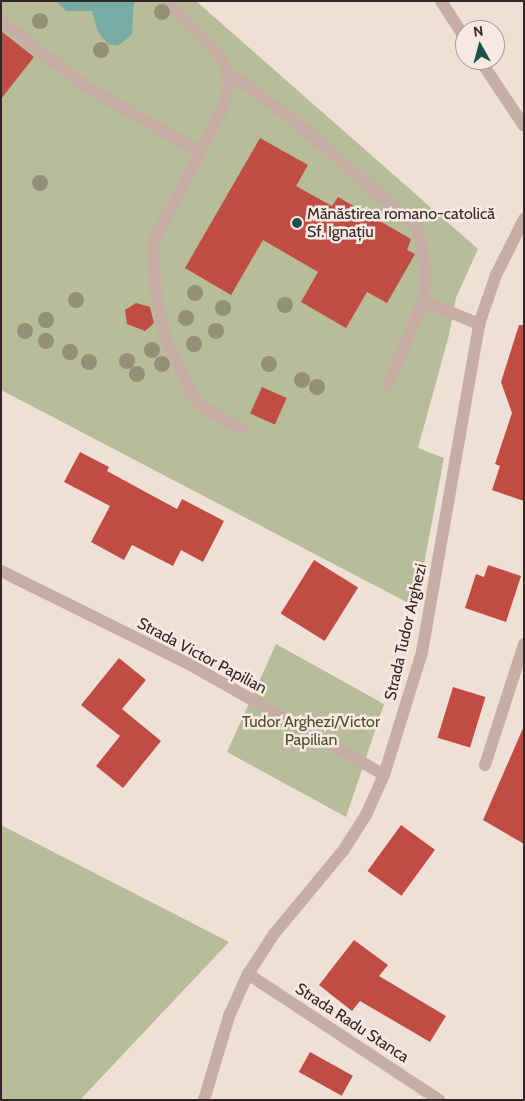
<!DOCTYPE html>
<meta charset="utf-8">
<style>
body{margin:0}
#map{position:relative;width:525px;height:1101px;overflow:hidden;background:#efe0d7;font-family:Cabin,sans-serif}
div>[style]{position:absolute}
.green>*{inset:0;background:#b7bd98}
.water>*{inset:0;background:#77aba4}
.building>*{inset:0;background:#c14c44;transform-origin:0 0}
.minor>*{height:12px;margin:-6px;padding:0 6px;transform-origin:6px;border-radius:6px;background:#c6aea4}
.trees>*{width:16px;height:16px;margin:-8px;border-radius:50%;background:#939078}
.dots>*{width:14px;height:14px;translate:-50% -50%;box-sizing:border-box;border:2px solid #f8eae3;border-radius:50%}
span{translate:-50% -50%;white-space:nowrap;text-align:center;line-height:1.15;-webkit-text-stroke:5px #f8eae3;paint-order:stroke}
.poi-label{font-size:16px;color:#322725}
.left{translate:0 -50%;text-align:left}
.street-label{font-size:16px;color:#322725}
.park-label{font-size:16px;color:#484f2a}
.frame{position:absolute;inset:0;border:2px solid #322725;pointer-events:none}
.north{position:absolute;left:455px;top:20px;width:50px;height:50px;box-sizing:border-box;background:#f8eae3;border:1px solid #a99c97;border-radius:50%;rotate:353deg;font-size:14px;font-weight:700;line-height:20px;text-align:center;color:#322725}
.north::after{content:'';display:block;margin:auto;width:18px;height:22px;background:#1d514c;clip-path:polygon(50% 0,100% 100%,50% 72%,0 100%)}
</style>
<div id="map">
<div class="green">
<i style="clip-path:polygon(1px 1px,196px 1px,478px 249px,456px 298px,449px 335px,418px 448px,444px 458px,416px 607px,1px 390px)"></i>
<i style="clip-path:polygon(276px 644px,384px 704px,346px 817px,227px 752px)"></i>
<i style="clip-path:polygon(1px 825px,229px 942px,80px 1100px,1px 1100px)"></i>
</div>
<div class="water">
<i style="clip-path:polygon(56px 1px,134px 1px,132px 34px,118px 46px,108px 44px,98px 32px,92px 11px,66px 11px)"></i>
</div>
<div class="building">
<i style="clip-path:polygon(1px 31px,34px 57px,1px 99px)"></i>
<i style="clip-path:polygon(260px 138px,308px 165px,296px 186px,332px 206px,338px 197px,411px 239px,407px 250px,415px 254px,387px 303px,367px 292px,346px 328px,301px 302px,318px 272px,263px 240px,231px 295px,185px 268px)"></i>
<i style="clip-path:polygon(136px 303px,150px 307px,154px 323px,145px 331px,127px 324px,125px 310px)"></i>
<i style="clip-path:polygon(519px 325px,524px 325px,524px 501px,492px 490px,500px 466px,495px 464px,512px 413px,501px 382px)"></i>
<i style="left:262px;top:387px;width:27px;height:29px;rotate:24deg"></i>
<i style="clip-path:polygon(80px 452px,109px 467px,107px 471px,177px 509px,182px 499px,224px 521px,203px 562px,181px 550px,173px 566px,132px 545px,124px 560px,91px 542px,110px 506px,64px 482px)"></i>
<i style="left:314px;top:560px;width:52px;height:63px;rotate:32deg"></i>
<i style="clip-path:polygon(488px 565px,521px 576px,506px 622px,465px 608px,476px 574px,484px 577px)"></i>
<i style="clip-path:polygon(119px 658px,146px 680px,122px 709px,161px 741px,123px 788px,96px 766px,120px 736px,81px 705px)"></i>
<i style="left:453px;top:687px;width:34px;height:53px;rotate:17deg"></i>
<i style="clip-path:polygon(524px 726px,524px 844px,483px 820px)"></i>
<i style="left:401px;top:825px;width:42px;height:57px;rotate:36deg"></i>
<i style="clip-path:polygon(354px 940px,388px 965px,379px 976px,446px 1016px,430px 1042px,360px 1001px,352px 1011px,319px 985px)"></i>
<i style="left:310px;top:1052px;width:49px;height:23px;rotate:29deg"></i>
</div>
<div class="minor">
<i style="left:167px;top:1px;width:78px;rotate:46deg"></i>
<i style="left:221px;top:57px;width:15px;rotate:67deg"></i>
<i style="left:227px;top:71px;width:16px;rotate:83deg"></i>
<i style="left:229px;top:87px;width:28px;rotate:108deg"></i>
<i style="left:220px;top:114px;width:144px;rotate:117.6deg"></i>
<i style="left:153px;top:242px;width:54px;rotate:86.8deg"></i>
<i style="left:156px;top:296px;width:41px;rotate:77.3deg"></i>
<i style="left:165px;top:336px;width:67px;rotate:65.3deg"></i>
<i style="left:193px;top:397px;width:12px;rotate:48deg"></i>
<i style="left:201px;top:406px;width:46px;rotate:28.8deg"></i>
<i style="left:441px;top:1px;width:44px;rotate:57deg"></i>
<i style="left:1px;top:21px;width:110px;rotate:37.6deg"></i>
<i style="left:88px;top:88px;width:129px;rotate:29.7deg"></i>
<i style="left:480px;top:60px;width:79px;rotate:56.3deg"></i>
<i style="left:227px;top:71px;width:86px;rotate:36.5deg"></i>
<i style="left:296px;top:122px;width:155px;rotate:41.1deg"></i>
<i style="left:413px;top:224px;width:9px;rotate:58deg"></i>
<i style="left:418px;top:232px;width:38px;rotate:78deg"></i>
<i style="left:426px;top:269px;width:32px;rotate:95deg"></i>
<i style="left:388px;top:385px;width:91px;rotate:-67.4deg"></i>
<i style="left:423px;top:301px;width:61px;rotate:22.3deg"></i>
<i style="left:1px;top:571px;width:210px;rotate:26.3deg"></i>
<i style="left:189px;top:664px;width:224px;rotate:29.6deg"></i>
<i style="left:485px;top:765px;width:127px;rotate:-72.1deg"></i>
<i style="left:248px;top:974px;width:229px;rotate:33.4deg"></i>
<i style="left:204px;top:1100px;width:88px;rotate:-73.4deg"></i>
<i style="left:229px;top:1016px;width:46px;rotate:-65.7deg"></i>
<i style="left:248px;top:974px;width:48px;rotate:-57deg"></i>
<i style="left:274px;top:934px;width:108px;rotate:-50.3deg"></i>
<i style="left:343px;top:851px;width:43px;rotate:-57.4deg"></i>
<i style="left:366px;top:815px;width:44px;rotate:-65.8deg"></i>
<i style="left:384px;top:775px;width:129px;rotate:-72.8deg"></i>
<i style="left:422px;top:652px;width:333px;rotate:-80.1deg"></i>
<i style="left:479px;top:324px;width:52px;rotate:-70.9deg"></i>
<i style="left:496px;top:275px;width:63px;rotate:-63.4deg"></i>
</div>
<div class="trees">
<i style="left:162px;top:12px"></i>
<i style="left:40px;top:21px"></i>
<i style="left:101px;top:50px"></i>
<i style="left:40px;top:183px"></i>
<i style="left:195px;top:293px"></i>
<i style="left:76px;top:300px"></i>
<i style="left:285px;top:305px"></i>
<i style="left:223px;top:308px"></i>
<i style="left:186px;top:318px"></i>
<i style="left:46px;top:320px"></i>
<i style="left:25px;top:331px"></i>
<i style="left:216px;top:331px"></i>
<i style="left:46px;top:341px"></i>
<i style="left:194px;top:344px"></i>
<i style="left:152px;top:350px"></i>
<i style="left:70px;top:352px"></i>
<i style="left:127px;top:361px"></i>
<i style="left:89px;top:362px"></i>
<i style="left:162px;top:364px"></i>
<i style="left:269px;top:364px"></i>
<i style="left:137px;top:374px"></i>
<i style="left:302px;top:380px"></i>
<i style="left:317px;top:387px"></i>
</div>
<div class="dots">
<i style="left:297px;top:223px;background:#1d514c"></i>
</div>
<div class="poi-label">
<span class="left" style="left:307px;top:223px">Mănăstirea romano-catolică<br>Sf. Ignațiu</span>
</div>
<div class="street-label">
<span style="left:406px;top:632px;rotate:-77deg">Strada Tudor Arghezi</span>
<span style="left:202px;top:656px;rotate:28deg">Strada Victor Papilian</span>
<span style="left:352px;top:1023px;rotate:33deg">Strada Radu Stanca</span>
</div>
<div class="park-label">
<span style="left:311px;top:731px">Tudor Arghezi/Victor<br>Papilian</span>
</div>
<div class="frame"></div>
<div class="north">N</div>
</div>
